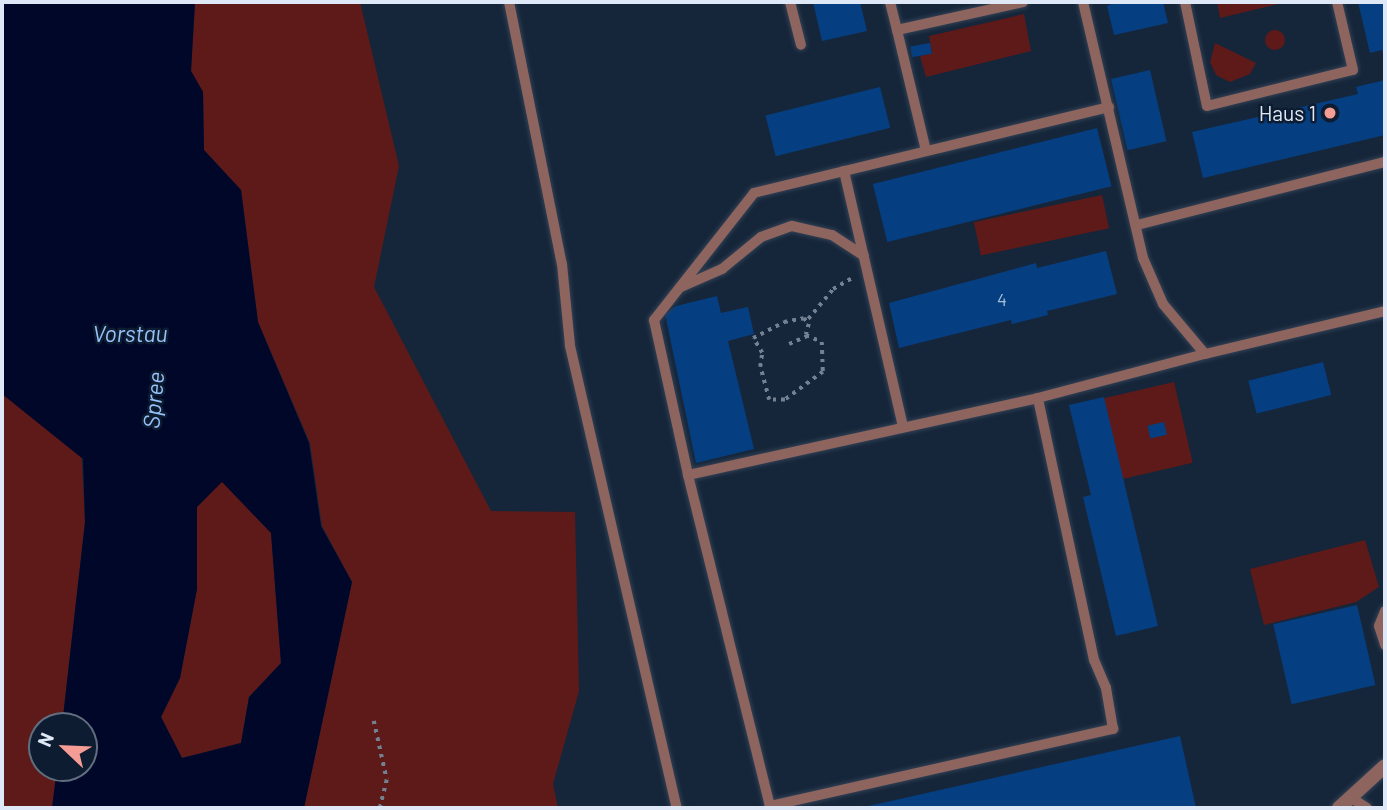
<!DOCTYPE html>
<style>
body{margin:0}
#map{position:relative;width:1387px;height:810px;overflow:hidden;background:#16263a;font-family:Barlow,sans-serif}
div>[style]{position:absolute}
.green>*{inset:0;background:#5d1a19;transform-origin:0 0}
.round{border-radius:50%}
.water>*{inset:0;background:#000728}
.building>*{inset:0;background:#053f81;transform-origin:0 0}
.path>*{height:3.5px;margin-top:-1.75px;transform-origin:0;background:repeating-linear-gradient(90deg,#748192 0 3.5px,transparent 0 8.5px)}
.roads{filter:drop-shadow(0 0 2px #324154) drop-shadow(0 0 2px #324154)}
.service>*{height:10px;margin:-5px;padding:0 5px;transform-origin:5px;border-radius:5px;background:#8e645f}
.minor>*{height:14px;margin:-7px;padding:0 7px;transform-origin:7px;border-radius:7px;background:#8e645f}
.dots>*{width:19px;height:19px;translate:-50% -50%;box-sizing:border-box;border:4px solid #0d1c30;border-radius:50%}
span{translate:-50% -50%;white-space:nowrap;text-align:center;line-height:1.15;-webkit-text-stroke:5px #0d1c30;paint-order:stroke}
.number-label{font-size:18px;color:#a8bed9}
.number-label span{-webkit-text-stroke-width:0}
.poi-label{font-size:21px;color:#dee8f6}
.right{translate:-100% -50%;text-align:right}
.water-label{font-size:23px;color:#97c1f9;font-style:italic}
.frame{position:absolute;inset:0;border:4px solid #dee8f6;pointer-events:none}
.north{position:absolute;left:28px;top:712px;width:70px;height:70px;box-sizing:border-box;background:#0d1c30;border:2px solid #616e7f;border-radius:50%;rotate:293deg;font-size:19px;font-weight:700;line-height:28px;text-align:center;color:#dee8f6}
.north::after{content:'';display:block;margin:auto;width:24px;height:32px;background:#f59c94;clip-path:polygon(50% 0,100% 100%,50% 72%,0 100%)}
</style>
<div id="map">
<div class="green">
<i style="clip-path:polygon(195px 2px,360px 2px,399px 166px,374px 287px,491px 511px,575px 512px,579px 691px,553px 784px,558px 808px,304px 808px,352px 582px,322px 526px,310px 443px,258px 322px,241px 190px,204px 150px,203px 92px,191px 71px)"></i>
<i style="clip-path:polygon(1217px 2px,1286px 2px,1220px 18px)"></i>
<i style="clip-path:polygon(1024px 14px,1031px 51px,926px 77px,920px 56px,932px 53px,929px 36px)"></i>
<i class="round" style="left:1265px;top:30px;width:20px;height:20px"></i>
<i style="clip-path:polygon(1215px 43px,1256px 63px,1250px 74px,1230px 82px,1216px 75px,1210px 62px)"></i>
<i style="clip-path:polygon(2px 76px,69px 217px,85px 522px,62px 726px,42px 726px,42px 768px,57px 768px,52px 808px,2px 808px)"></i>
<i style="left:1102px;top:195px;width:34px;height:131px;rotate:78deg"></i>
<i style="left:1174px;top:382px;width:83px;height:72px;rotate:77deg"></i>
<i style="clip-path:polygon(222px 481px,271px 533px,281px 663px,249px 697px,241px 743px,182px 758px,161px 717px,180px 678px,197px 589px,197px 507px)"></i>
<i style="clip-path:polygon(1365px 540px,1379px 587px,1356px 602px,1264px 625px,1250px 569px)"></i>
</div>
<div class="water">
<i style="clip-path:polygon(evenodd,2px 2px,195px 2px,191px 71px,203px 92px,204px 150px,241px 190px,258px 322px,309px 443px,321px 526px,352px 582px,304px 808px,52px 808px,57px 768px,84px 768px,84px 726px,62px 726px,85px 522px,83px 459px,2px 394px,2px 2px,222px 482px,271px 533px,281px 663px,249px 697px,241px 743px,182px 758px,161px 717px,180px 678px,197px 589px,197px 507px,222px 482px)"></i>
</div>
<div class="building">
<i style="clip-path:polygon(813px 2px,860px 2px,867px 31px,822px 41px)"></i>
<i style="clip-path:polygon(1115px 2px,1163px 2px,1168px 23px,1114px 35px,1107px 6px)"></i>
<i style="clip-path:polygon(1358px 2px,1385px 2px,1385px 59px,1382px 50px,1370px 53px)"></i>
<i style="left:930px;top:43px;width:11px;height:20px;rotate:80deg"></i>
<i style="left:1150px;top:70px;width:73px;height:40px;rotate:77deg"></i>
<i style="clip-path:polygon(1385px 80px,1385px 135px,1203px 178px,1192px 132px,1358px 94px,1356px 87px)"></i>
<i style="left:880px;top:87px;width:42px;height:118px;rotate:76deg"></i>
<i style="left:1097px;top:128px;width:60px;height:231px;rotate:76deg"></i>
<i style="clip-path:polygon(1106px 251px,1117px 294px,1047px 311px,1048px 315px,1012px 324px,1011px 320px,899px 348px,889px 303px,1036px 263px,1037px 268px)"></i>
<i style="clip-path:polygon(717px 296px,721px 313px,748px 307px,754px 334px,728px 341px,754px 449px,696px 463px,665px 314px,676px 306px)"></i>
<i style="left:1323px;top:362px;width:34px;height:77px;rotate:76deg"></i>
<i style="clip-path:polygon(1104px 397px,1158px 626px,1116px 636px,1083px 497px,1091px 495px,1069px 405px)"></i>
<i style="left:1164px;top:422px;width:13px;height:17px;rotate:77deg"></i>
<i style="left:1357px;top:605px;width:82px;height:86px;rotate:77deg"></i>
<i style="clip-path:polygon(1180px 736px,1196px 808px,864px 808px,864px 807px)"></i>
</div>
<div class="path">
<i style="left:804px;top:318px;width:8px;rotate:50deg"></i>
<i style="left:809px;top:324px;width:11px;rotate:105deg"></i>
<i style="left:806px;top:335px;width:17px;rotate:24deg"></i>
<i style="left:822px;top:342px;width:30px;rotate:88deg"></i>
<i style="left:823px;top:372px;width:47px;rotate:143.6deg"></i>
<i style="left:785px;top:400px;width:16px;rotate:180deg"></i>
<i style="left:769px;top:400px;width:34px;rotate:-105deg"></i>
<i style="left:760px;top:367px;width:14px;rotate:-82deg"></i>
<i style="left:762px;top:353px;width:17px;rotate:-121deg"></i>
<i style="left:753px;top:338px;width:35px;rotate:-27deg"></i>
<i style="left:784px;top:322px;width:20px;rotate:-11deg"></i>
<i style="left:808px;top:319px;width:39px;rotate:-50deg"></i>
<i style="left:833px;top:289px;width:24px;rotate:-30deg"></i>
<i style="left:789px;top:344px;width:20px;rotate:-24deg"></i>
<i style="left:374px;top:721px;width:60px;rotate:77.6deg"></i>
<i style="left:387px;top:780px;width:29px;rotate:104deg"></i>
</div>
<div class="roads">
<div class="service">
<i style="left:509px;top:2px;width:267px;rotate:78.6deg"></i>
<i style="left:562px;top:264px;width:82px;rotate:84.4deg"></i>
<i style="left:570px;top:346px;width:474px;rotate:77deg"></i>
<i style="left:790px;top:2px;width:44px;rotate:75.7deg"></i>
<i style="left:890px;top:2px;width:29px;rotate:76deg"></i>
<i style="left:897px;top:30px;width:129px;rotate:-12.5deg"></i>
<i style="left:1083px;top:2px;width:263px;rotate:76.8deg"></i>
<i style="left:1143px;top:258px;width:50px;rotate:66.5deg"></i>
<i style="left:1163px;top:304px;width:65px;rotate:50deg"></i>
<i style="left:1205px;top:354px;width:185px;rotate:-13.4deg"></i>
<i style="left:1185px;top:2px;width:106px;rotate:78.1deg"></i>
<i style="left:1207px;top:106px;width:150px;rotate:-13.9deg"></i>
<i style="left:1353px;top:70px;width:70px;rotate:-103.2deg"></i>
<i style="left:897px;top:30px;width:124px;rotate:76.5deg"></i>
<i style="left:1109px;top:107px;width:365px;rotate:166.4deg"></i>
<i style="left:754px;top:193px;width:162px;rotate:128.2deg"></i>
<i style="left:654px;top:320px;width:159px;rotate:77.6deg"></i>
<i style="left:688px;top:475px;width:358px;rotate:-12.4deg"></i>
<i style="left:1038px;top:398px;width:173px;rotate:-14.8deg"></i>
<i style="left:844px;top:171px;width:263px;rotate:77deg"></i>
<i style="left:1137px;top:225px;width:256px;rotate:-14.3deg"></i>
<i style="left:681px;top:287px;width:45px;rotate:-23.7deg"></i>
<i style="left:722px;top:269px;width:50px;rotate:-39.4deg"></i>
<i style="left:761px;top:237px;width:33px;rotate:-20deg"></i>
<i style="left:792px;top:226px;width:41px;rotate:12.7deg"></i>
<i style="left:832px;top:235px;width:38px;rotate:33deg"></i>
<i style="left:688px;top:475px;width:341px;rotate:76.1deg"></i>
<i style="left:770px;top:806px;width:352px;rotate:-12.7deg"></i>
<i style="left:1113px;top:729px;width:42px;rotate:-99.7deg"></i>
<i style="left:1106px;top:688px;width:30px;rotate:-113deg"></i>
<i style="left:1094px;top:660px;width:268px;rotate:-102.1deg"></i>
<i style="left:1385px;top:611px;width:16px;rotate:112deg"></i>
<i style="left:1379px;top:626px;width:20px;rotate:72deg"></i>
<i style="left:1350px;top:797px;width:20px;rotate:33deg"></i>
</div>
<div class="minor">
<i style="left:1339px;top:808px;width:62px;rotate:-42.4deg"></i>
</div>
</div>
<div class="dots">
<i style="left:1330px;top:113px;background:#f59c94"></i>
</div>
<div class="number-label">
<span style="left:1002px;top:299px">4</span>
</div>
<div class="poi-label">
<span class="right" style="left:1316px;top:113px">Haus 1</span>
</div>
<div class="water-label">
<span style="left:130px;top:333px">Vorstau</span>
<span style="left:153px;top:400px;rotate:-85deg">Spree</span>
</div>
<div class="frame"></div>
<div class="north">N</div>
</div>
